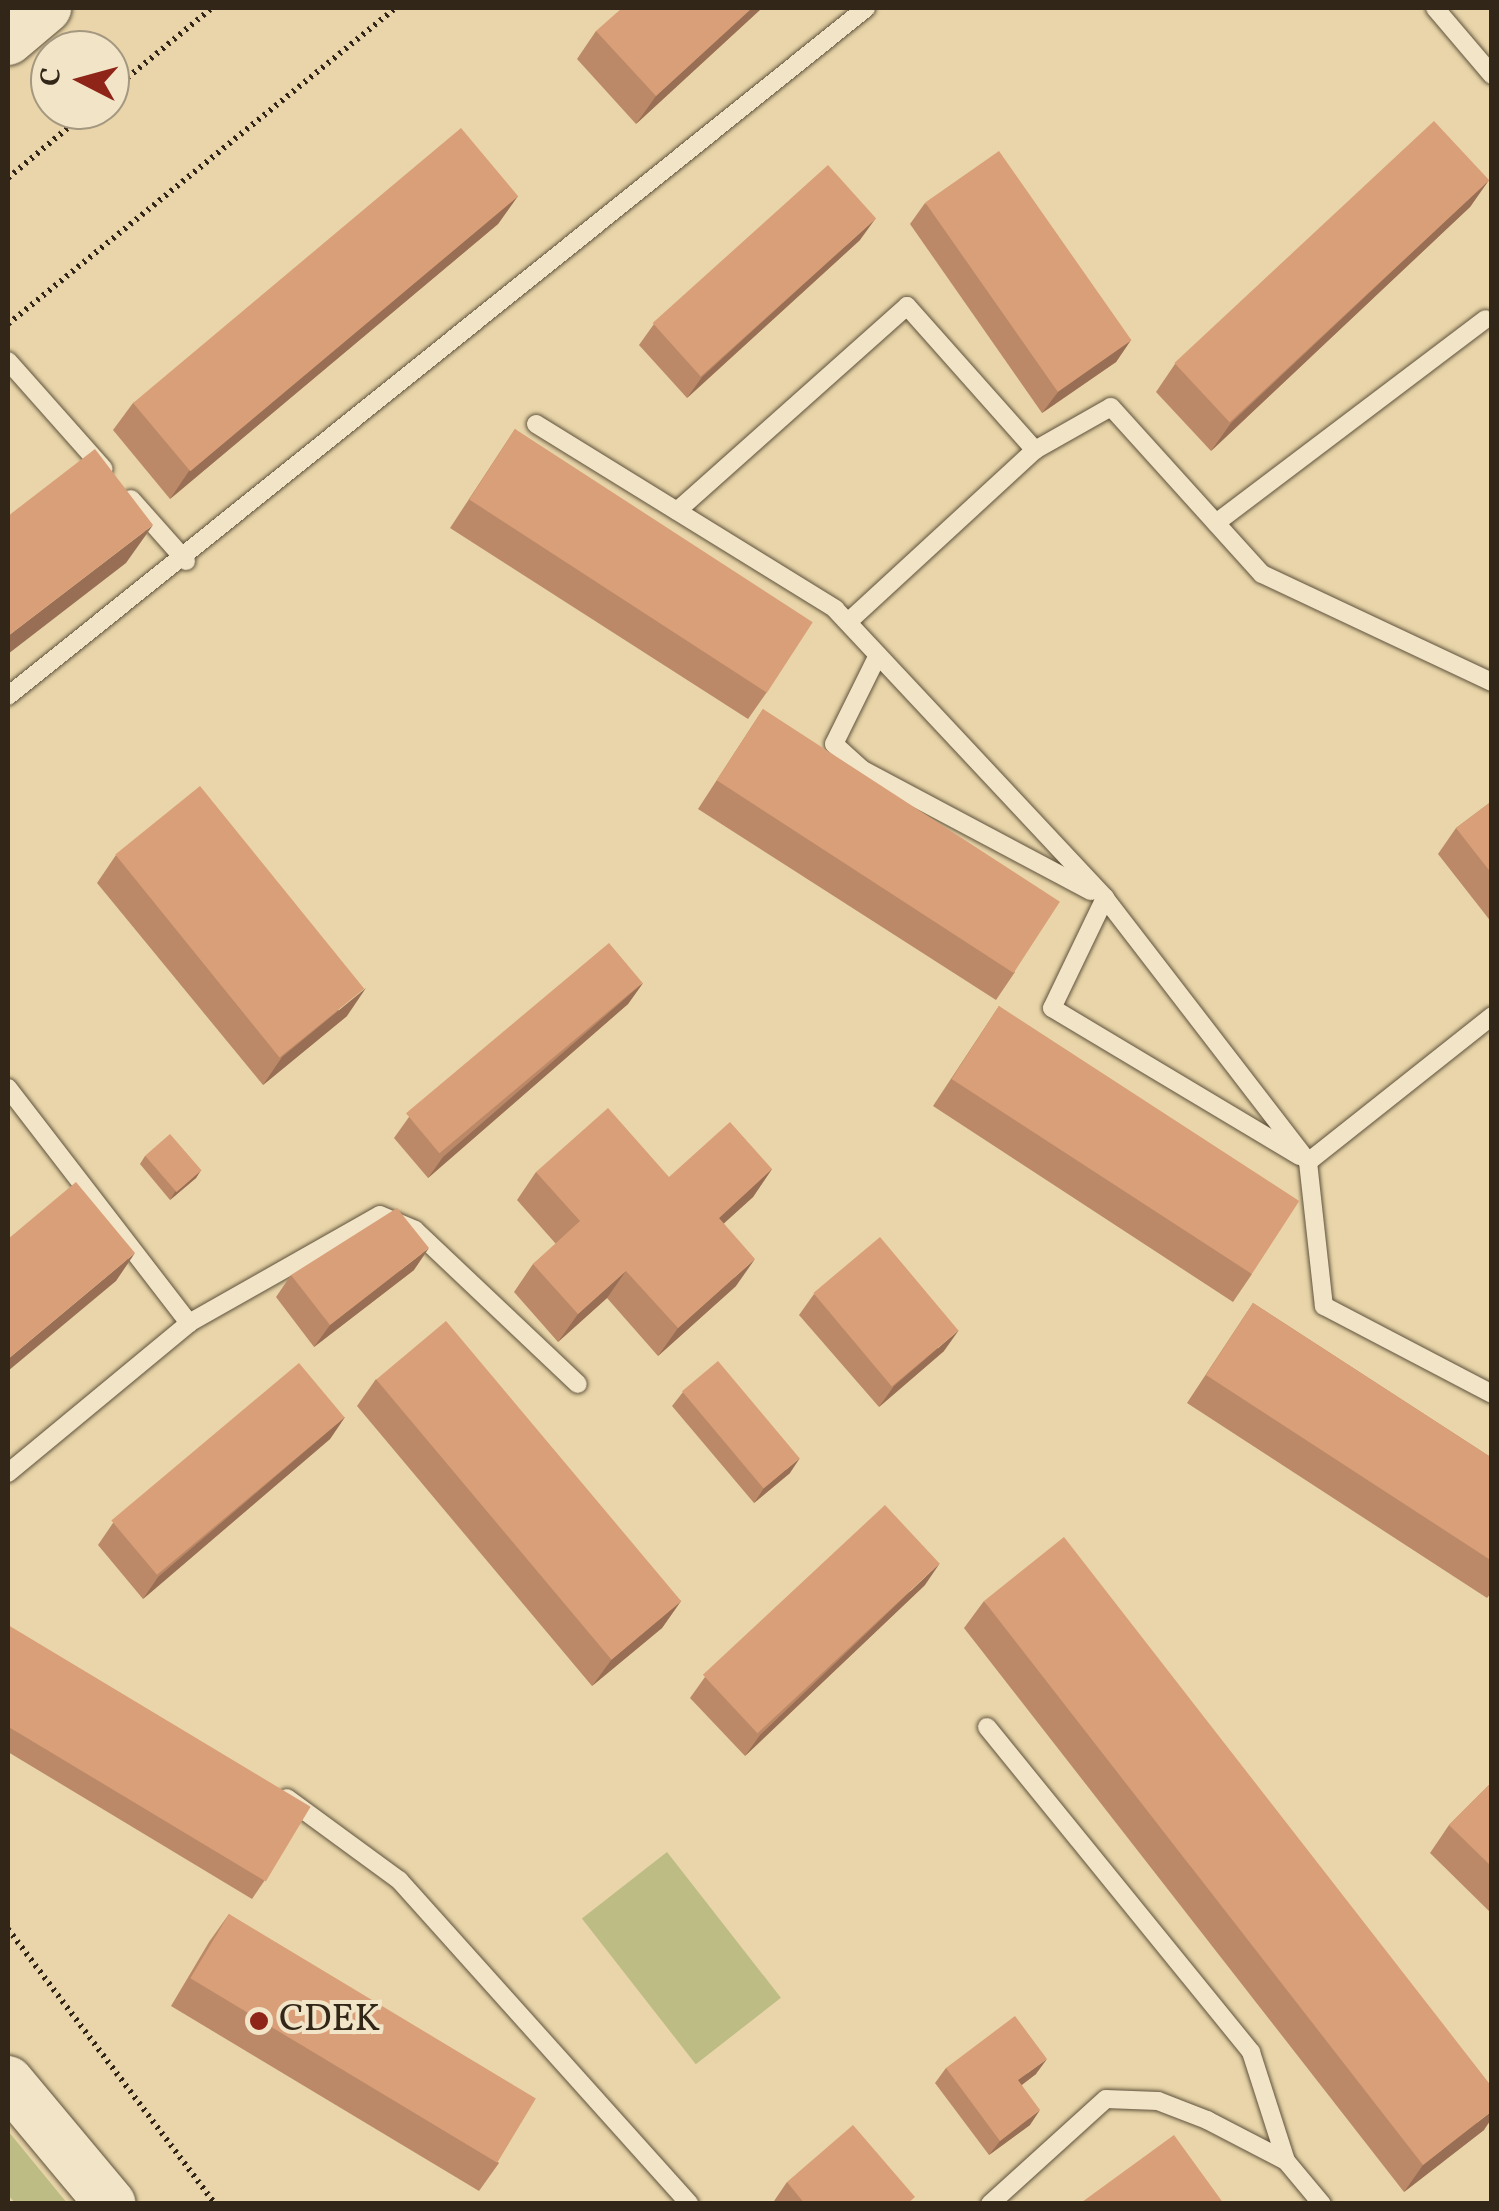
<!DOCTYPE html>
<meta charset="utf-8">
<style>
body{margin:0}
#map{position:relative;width:1499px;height:2211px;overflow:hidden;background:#e9d5a9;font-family:Vollkorn,serif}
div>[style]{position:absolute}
.green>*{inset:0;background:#bcbc84;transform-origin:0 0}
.path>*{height:6px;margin-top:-3px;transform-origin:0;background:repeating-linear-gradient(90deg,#312618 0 2.5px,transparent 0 7.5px)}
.roads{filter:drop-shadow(0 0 2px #5f523c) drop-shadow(0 0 2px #5f523c)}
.lane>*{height:18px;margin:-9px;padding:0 9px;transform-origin:9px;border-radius:9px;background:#f1e4c7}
.secondary>*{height:50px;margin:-25px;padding:0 25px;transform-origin:25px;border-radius:25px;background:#f1e4c7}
.wall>*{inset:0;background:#bb8967}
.shaded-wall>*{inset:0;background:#986f54}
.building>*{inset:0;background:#d99f78;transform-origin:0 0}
.dots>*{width:28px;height:28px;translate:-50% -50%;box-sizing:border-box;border:5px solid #f1e4c7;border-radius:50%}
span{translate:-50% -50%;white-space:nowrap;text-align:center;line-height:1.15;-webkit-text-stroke:8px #f1e4c7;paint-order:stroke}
.poi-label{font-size:38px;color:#312618}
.left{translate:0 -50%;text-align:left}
.frame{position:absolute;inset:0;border:10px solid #312618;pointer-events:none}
.north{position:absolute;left:30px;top:30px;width:100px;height:100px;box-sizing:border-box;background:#f1e4c7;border:2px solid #a49881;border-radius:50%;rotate:276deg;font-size:28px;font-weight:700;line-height:40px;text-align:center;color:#312618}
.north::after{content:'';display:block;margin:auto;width:35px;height:45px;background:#8f2418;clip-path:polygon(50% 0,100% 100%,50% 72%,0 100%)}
</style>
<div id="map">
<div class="green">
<i style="left:667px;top:1852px;width:185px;height:108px;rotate:52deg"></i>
<i style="clip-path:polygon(8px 2131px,67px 2203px,15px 2203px,8px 2195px)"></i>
</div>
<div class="path">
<i style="left:110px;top:92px;width:132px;rotate:-39.5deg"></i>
<i style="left:8px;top:178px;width:106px;rotate:-40deg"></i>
<i style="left:8px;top:324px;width:500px;rotate:-39.2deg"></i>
<i style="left:8px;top:1929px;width:344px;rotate:53deg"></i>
</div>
<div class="roads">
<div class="lane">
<i style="left:1435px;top:8px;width:88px;rotate:49.6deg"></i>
<i style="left:8px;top:361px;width:144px;rotate:48.4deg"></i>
<i style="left:536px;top:424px;width:352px;rotate:31.7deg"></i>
<i style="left:835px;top:609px;width:396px;rotate:46.9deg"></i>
<i style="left:1105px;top:898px;width:333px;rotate:52.4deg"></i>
<i style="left:1308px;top:1162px;width:145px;rotate:83.7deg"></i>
<i style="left:1324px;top:1306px;width:190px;rotate:27.6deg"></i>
<i style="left:131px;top:499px;width:83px;rotate:48.4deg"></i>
<i style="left:677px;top:511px;width:308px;rotate:-41.7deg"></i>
<i style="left:907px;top:306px;width:193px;rotate:48.4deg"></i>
<i style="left:1035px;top:450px;width:87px;rotate:-29.5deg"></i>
<i style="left:1111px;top:407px;width:225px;rotate:47.9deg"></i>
<i style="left:1262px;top:574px;width:254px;rotate:25.2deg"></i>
<i style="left:1216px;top:523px;width:338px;rotate:-37.1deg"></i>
<i style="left:848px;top:622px;width:254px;rotate:-42.6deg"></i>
<i style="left:878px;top:655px;width:99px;rotate:116.3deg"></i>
<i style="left:834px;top:744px;width:39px;rotate:42deg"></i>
<i style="left:863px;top:770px;width:258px;rotate:28deg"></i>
<i style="left:8px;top:696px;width:1100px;rotate:-38.72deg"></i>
<i style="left:1105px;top:898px;width:122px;rotate:115.7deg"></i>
<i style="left:1052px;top:1008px;width:288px;rotate:30.9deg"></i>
<i style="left:8px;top:1088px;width:297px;rotate:52.4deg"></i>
<i style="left:1308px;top:1162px;width:235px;rotate:-38.4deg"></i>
<i style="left:8px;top:1473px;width:235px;rotate:-39.6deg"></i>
<i style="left:189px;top:1323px;width:219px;rotate:-29.5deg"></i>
<i style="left:380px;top:1215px;width:38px;rotate:23deg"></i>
<i style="left:415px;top:1230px;width:224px;rotate:43.4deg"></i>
<i style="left:987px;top:1727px;width:419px;rotate:50.9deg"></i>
<i style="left:1251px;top:2052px;width:114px;rotate:72.2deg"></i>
<i style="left:287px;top:1798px;width:139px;rotate:36.2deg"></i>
<i style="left:399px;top:1880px;width:435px;rotate:48.1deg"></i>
<i style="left:990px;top:2204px;width:156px;rotate:-42.2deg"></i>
<i style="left:1106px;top:2099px;width:52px;rotate:2.2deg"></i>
<i style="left:1158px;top:2101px;width:53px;rotate:21.2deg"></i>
<i style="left:1207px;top:2120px;width:89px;rotate:27.4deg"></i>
<i style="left:1286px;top:2161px;width:56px;rotate:50.1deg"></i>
</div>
<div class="secondary">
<i style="left:8px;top:40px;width:50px;rotate:-40.1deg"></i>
<i style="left:8px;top:2081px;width:160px;rotate:50.1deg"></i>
</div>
</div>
<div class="wall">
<i style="clip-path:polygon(762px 8px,636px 124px,577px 59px,596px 31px)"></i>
<i style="clip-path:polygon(1489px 180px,1470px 207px,1211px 451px,1156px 392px,1175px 364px)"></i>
<i style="clip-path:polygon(518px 196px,498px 224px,170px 499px,113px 430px,133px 403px)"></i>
<i style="clip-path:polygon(925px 203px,1131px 340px,1116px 362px,1042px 413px,910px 224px)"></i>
<i style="clip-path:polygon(860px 240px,687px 398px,639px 345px,654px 324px)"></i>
<i style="clip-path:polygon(515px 429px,767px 692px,748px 719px,450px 528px)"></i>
<i style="clip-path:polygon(763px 709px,1015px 972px,996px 1000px,698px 809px)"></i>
<i style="clip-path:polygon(1492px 801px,1492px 923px,1438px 854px,1456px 828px)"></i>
<i style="clip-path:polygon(116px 855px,347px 1016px,263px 1085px,97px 883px)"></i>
<i style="clip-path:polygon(643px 983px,628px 1004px,428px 1178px,394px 1138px,409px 1117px)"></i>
<i style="clip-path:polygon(999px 1006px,1252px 1274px,1233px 1302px,933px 1106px)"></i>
<i style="clip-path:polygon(145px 1156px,201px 1170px,196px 1178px,170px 1200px,140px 1164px)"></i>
<i style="clip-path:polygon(772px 1169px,753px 1197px,724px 1223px,736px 1286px,658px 1356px,607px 1298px,558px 1342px,514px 1292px,533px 1264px,556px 1244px,517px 1200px,536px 1172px,669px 1177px)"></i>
<i style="clip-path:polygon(414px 1270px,314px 1347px,276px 1297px,291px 1275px)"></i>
<i style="clip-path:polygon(814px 1294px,944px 1351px,879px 1407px,799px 1315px)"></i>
<i style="clip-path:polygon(1253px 1303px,1492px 1458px,1492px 1592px,1487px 1598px,1187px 1403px)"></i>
<i style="clip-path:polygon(376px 1379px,681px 1601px,662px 1628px,592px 1686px,357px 1406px)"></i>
<i style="clip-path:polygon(683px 1392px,790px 1473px,754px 1503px,672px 1406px)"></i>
<i style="clip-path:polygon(345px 1417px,330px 1439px,143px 1599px,98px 1545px,113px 1523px)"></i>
<i style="clip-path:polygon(925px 1585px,745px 1756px,690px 1698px,705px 1677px)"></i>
<i style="clip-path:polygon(984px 1601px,1484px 2130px,1404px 2192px,964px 1628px)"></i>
<i style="clip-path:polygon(8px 1625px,271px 1871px,252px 1899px,8px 1752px)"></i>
<i style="clip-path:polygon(1492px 1782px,1492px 1914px,1430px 1853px,1449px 1825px)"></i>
<i style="clip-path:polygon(229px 1914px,499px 2163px,479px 2191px,171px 2006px,209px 1942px)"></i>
<i style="clip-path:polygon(946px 2068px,1036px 2074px,1022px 2085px,1030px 2125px,989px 2155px,935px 2083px)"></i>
<i style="clip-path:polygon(787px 2182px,910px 2204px,772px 2204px)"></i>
</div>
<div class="shaded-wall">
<i style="clip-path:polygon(752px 8px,762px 8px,636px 124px,656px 96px)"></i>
<i style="clip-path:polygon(1489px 180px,1470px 207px,1211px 451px,1231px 423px)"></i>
<i style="clip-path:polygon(518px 196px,498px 224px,170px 499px,189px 471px)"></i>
<i style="clip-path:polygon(876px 218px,860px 240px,687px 398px,702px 377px)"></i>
<i style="clip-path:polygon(1131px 340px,1116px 362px,1042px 413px,1058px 392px)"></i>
<i style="clip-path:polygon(153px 525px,126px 563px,8px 654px,8px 636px)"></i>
<i style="clip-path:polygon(643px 983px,628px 1004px,428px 1178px,443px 1157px)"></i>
<i style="clip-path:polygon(366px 988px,347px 1016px,263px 1085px,282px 1057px)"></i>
<i style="clip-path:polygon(772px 1169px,753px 1197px,699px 1246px,719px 1218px)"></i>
<i style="clip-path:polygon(201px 1170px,196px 1178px,170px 1200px,175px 1192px)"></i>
<i style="clip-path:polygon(429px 1248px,414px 1270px,314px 1347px,330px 1325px)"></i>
<i style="clip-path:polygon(135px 1253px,116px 1281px,8px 1371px,8px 1359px)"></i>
<i style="clip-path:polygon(755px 1259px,736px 1286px,658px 1356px,678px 1328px)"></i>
<i style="clip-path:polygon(626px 1271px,607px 1298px,558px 1342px,578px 1314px)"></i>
<i style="clip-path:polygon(959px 1330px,944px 1351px,879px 1407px,894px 1386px)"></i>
<i style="clip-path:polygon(345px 1417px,330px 1439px,143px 1599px,158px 1577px)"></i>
<i style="clip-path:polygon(800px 1458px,790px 1473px,754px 1503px,764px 1488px)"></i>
<i style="clip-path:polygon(940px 1563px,925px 1585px,745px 1756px,760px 1735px)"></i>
<i style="clip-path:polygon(681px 1601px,662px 1628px,592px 1686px,612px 1659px)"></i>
<i style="clip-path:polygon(1047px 2059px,1036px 2074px,1008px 2095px,1018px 2080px)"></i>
<i style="clip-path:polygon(1040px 2110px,1030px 2125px,989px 2155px,1000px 2141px)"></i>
<i style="clip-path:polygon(1492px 2111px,1492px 2118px,1484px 2130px,1404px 2192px,1423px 2165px)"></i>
</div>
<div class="building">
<i style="clip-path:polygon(622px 8px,752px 8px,656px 96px,596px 31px)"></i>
<i style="left:1434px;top:121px;width:81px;height:355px;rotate:47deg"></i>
<i style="left:461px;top:128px;width:89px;height:428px;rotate:50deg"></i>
<i style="left:999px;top:151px;width:231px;height:90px;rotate:55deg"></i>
<i style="left:828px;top:165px;width:72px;height:236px;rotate:48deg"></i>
<i style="left:515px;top:429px;width:355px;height:84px;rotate:33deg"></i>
<i style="clip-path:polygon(95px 449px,153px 525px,8px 636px,8px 516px)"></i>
<i style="left:763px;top:709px;width:354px;height:85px;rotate:33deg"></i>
<i style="left:200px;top:786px;width:261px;height:109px;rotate:51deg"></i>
<i style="clip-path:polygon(1492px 801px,1492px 874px,1456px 828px)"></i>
<i style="left:609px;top:943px;width:52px;height:265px;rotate:50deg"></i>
<i style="left:999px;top:1006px;width:358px;height:87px;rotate:33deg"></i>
<i style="clip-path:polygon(608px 1108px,669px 1177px,730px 1122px,772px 1169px,719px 1218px,755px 1259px,678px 1328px,626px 1271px,578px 1314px,533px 1264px,580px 1221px,536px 1172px)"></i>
<i style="left:170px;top:1134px;width:48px;height:33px;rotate:49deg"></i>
<i style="clip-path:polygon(76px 1182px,135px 1253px,8px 1359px,8px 1239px)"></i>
<i style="clip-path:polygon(397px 1208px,429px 1248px,330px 1325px,291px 1275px)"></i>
<i style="left:880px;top:1237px;width:122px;height:87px;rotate:50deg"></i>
<i style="clip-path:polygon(1253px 1303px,1492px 1458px,1492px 1561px,1206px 1375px)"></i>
<i style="left:446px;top:1321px;width:366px;height:91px;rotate:50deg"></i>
<i style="left:718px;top:1361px;width:127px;height:47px;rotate:50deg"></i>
<i style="left:299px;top:1363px;width:71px;height:245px;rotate:50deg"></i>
<i style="left:885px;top:1505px;width:80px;height:249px;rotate:47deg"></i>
<i style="clip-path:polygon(1064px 1537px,1492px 2087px,1492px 2111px,1423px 2165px,984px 1601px)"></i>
<i style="left:8px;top:1625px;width:353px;height:87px;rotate:31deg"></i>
<i style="clip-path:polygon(1492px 1782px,1492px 1867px,1449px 1825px)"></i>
<i style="left:229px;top:1914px;width:358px;height:75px;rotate:31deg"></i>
<i style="clip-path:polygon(1015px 2016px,1047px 2059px,1018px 2080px,1040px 2110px,1000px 2141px,946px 2068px)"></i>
<i style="clip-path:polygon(853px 2125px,915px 2197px,907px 2204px,805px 2204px,787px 2182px)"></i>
<i style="clip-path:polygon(1174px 2135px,1224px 2204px,1083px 2204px,1082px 2202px)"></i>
</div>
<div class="dots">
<i style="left:259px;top:2021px;background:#8f2418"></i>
</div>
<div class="poi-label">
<span class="left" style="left:279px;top:2021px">CDEK</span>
</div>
<div class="frame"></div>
<div class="north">С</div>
</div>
